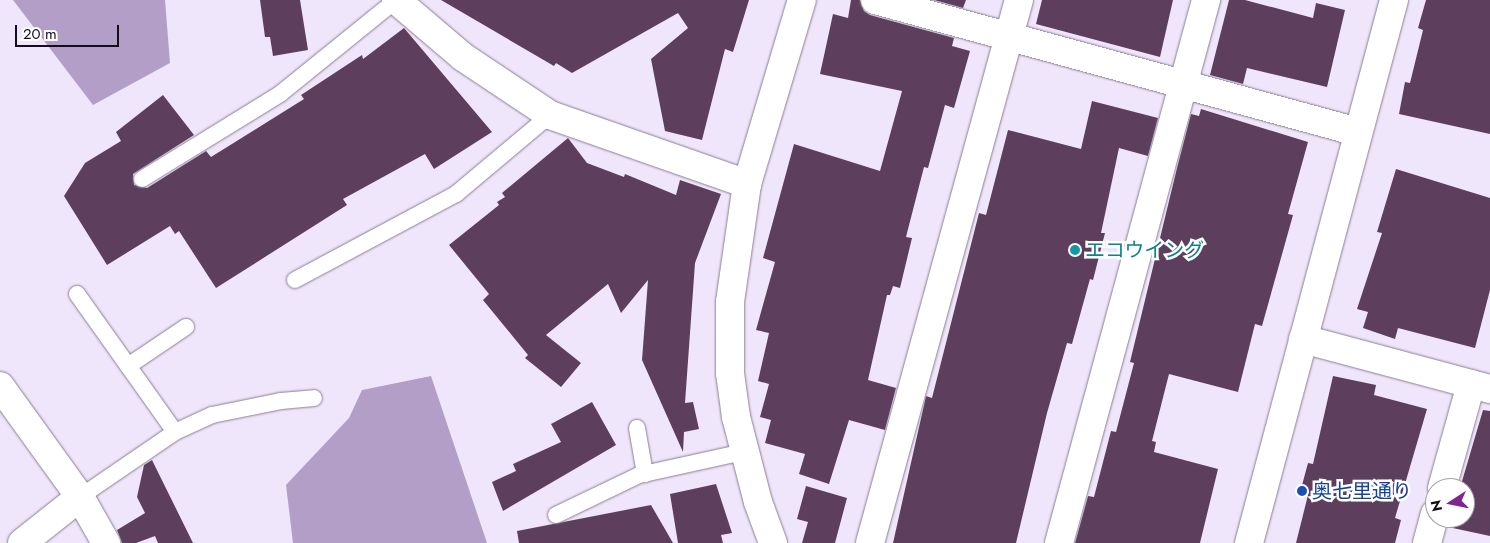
<!DOCTYPE html>
<meta charset="utf-8">
<style>
body{margin:0}
#map{position:relative;width:1490px;height:543px;overflow:hidden;background:#f0e6fb;font-family:Jost,"Noto Sans JP",sans-serif}
div>[style]{position:absolute}
.forest>*{inset:0;background:#b39ec7}
.building>*{inset:0;background:#5d3f5d}
.roads{filter:drop-shadow(0 0 1px #897e95) drop-shadow(0 0 1px #897e95)}
.service>*{height:16px;margin:-8px;padding:0 8px;transform-origin:8px;border-radius:8px;background:#fff}
.minor>*{height:28px;margin:-14px;padding:0 14px;transform-origin:14px;border-radius:14px;background:#fff}
.tertiary>*{height:28px;margin:-14px;padding:0 14px;transform-origin:14px;border-radius:14px;background:#fff}
.dots>*{width:14px;height:14px;translate:-50% -50%;box-sizing:border-box;border:2px solid #fff;border-radius:50%}
span{translate:-50% -50%;white-space:nowrap;text-align:center;line-height:1.15;-webkit-text-stroke:5px #fff;paint-order:stroke}
.culture-label{font-size:20px;color:#0d838f}
.left{translate:0 -50%;text-align:left}
.transit-label{font-size:20px;color:#164399}
.north{position:absolute;left:1425px;top:478px;width:50px;height:50px;box-sizing:border-box;background:#fff;border:1px solid #a19fa2;border-radius:50%;rotate:259deg;font-size:14px;font-weight:700;line-height:20px;text-align:center;color:#130e17}
.north::after{content:'';display:block;margin:auto;width:18px;height:22px;background:#7e2593;clip-path:polygon(50% 0,100% 100%,50% 72%,0 100%)}
.scale{position:absolute;left:15px;top:25px;width:104px;height:22px;box-sizing:border-box;border:2px solid #130e17;border-top:0;padding-left:6px;font-size:15px;line-height:18px;white-space:nowrap;color:#130e17;-webkit-text-stroke:4px #fff;paint-order:stroke}
</style>
<div id="map">
<div class="forest">
<i style="clip-path:polygon(13px 0,165px 0,170px 63px,93px 105px)"></i>
<i style="clip-path:polygon(431px 376px,487px 543px,293px 543px,286px 485px,349px 418px,362px 390px)"></i>
</div>
<div class="building">
<i style="clip-path:polygon(260px 0,300px 0,308px 50px,273px 56px,270px 37px,265px 37px)"></i>
<i style="clip-path:polygon(441px 0,749px 0,733px 52px,725px 49px,702px 140px,665px 131px,651px 59px,688px 28px,678px 13px,572px 73px,556px 63px,554px 66px)"></i>
<i style="clip-path:polygon(851px 0,860px 0,864px 11px,870px 15px,954px 38px,952px 46px,970px 51px,954px 108px,945px 105px,928px 168px,924px 167px,906px 237px,912px 238px,900px 288px,893px 286px,890px 295px,887px 295px,868px 380px,896px 388px,885px 430px,849px 420px,829px 484px,799px 474px,805px 454px,765px 443px,771px 420px,760px 417px,769px 384px,758px 381px,769px 333px,756px 330px,775px 262px,763px 258px,794px 144px,880px 171px,902px 91px,820px 74px,833px 14px,848px 18px)"></i>
<i style="clip-path:polygon(934px 0,966px 0,963px 8px)"></i>
<i style="clip-path:polygon(1042px 0,1173px 0,1160px 57px,1036px 24px)"></i>
<i style="clip-path:polygon(1229px 0,1245px 0,1313px 18px,1316px 3px,1345px 10px,1327px 87px,1247px 68px,1243px 84px,1210px 75px)"></i>
<i style="clip-path:polygon(1426px 0,1490px 0,1490px 134px,1399px 114px,1405px 82px,1410px 83px,1423px 30px,1418px 28px)"></i>
<i style="clip-path:polygon(404px 28px,492px 132px,434px 169px,425px 154px,343px 199px,347px 205px,216px 288px,179px 231px,175px 234px,170px 226px,107px 265px,64px 196px,85px 163px,121px 141px,116px 132px,163px 95px,194px 135px,133px 174px,134px 185px,147px 188px,206px 151px,211px 157px,304px 99px,301px 95px,362px 55px,363px 59px)"></i>
<i style="clip-path:polygon(1092px 101px,1158px 118px,1148px 156px,1119px 148px,1101px 233px,1105px 233px,1093px 280px,1090px 279px,1072px 344px,1067px 343px,1047px 413px,1016px 543px,893px 543px,926px 396px,932px 398px,979px 213px,986px 215px,1008px 130px,1081px 149px)"></i>
<i style="clip-path:polygon(1201px 109px,1308px 142px,1288px 214px,1293px 215px,1262px 326px,1255px 324px,1238px 392px,1169px 374px,1152px 441px,1156px 442px,1154px 452px,1218px 469px,1200px 543px,1075px 543px,1088px 496px,1094px 497px,1111px 431px,1116px 432px,1134px 363px,1130px 362px,1177px 168px,1191px 114px,1199px 116px)"></i>
<i style="clip-path:polygon(568px 138px,587px 163px,624px 177px,625px 174px,676px 195px,680px 180px,721px 194px,695px 263px,685px 403px,693px 402px,699px 429px,684px 432px,683px 452px,642px 360px,648px 280px,621px 313px,608px 284px,546px 335px,581px 363px,561px 387px,525px 358px,528px 355px,483px 300px,489px 294px,449px 245px,499px 205px,497px 202px,505px 197px,502px 193px)"></i>
<i style="clip-path:polygon(1396px 169px,1490px 198px,1490px 290px,1475px 348px,1398px 328px,1395px 339px,1363px 328px,1368px 312px,1357px 309px,1382px 233px,1377px 232px)"></i>
<i style="clip-path:polygon(1333px 376px,1376px 385px,1374px 395px,1427px 409px,1395px 518px,1401px 520px,1395px 543px,1296px 543px,1309px 491px,1301px 489px,1308px 463px,1313px 464px)"></i>
<i style="clip-path:polygon(592px 402px,616px 445px,503px 511px,492px 482px,516px 471px,513px 464px,561px 442px,551px 424px)"></i>
<i style="clip-path:polygon(1483px 410px,1490px 411px,1490px 536px,1448px 527px,1451px 518px,1465px 518px,1465px 488px,1460px 488px)"></i>
<i style="clip-path:polygon(152px 460px,193px 543px,158px 543px,155px 536px,136px 543px,122px 543px,117px 530px,145px 513px,137px 497px,144px 465px)"></i>
<i style="clip-path:polygon(716px 484px,732px 533px,721px 535px,723px 543px,678px 543px,670px 494px)"></i>
<i style="clip-path:polygon(806px 486px,847px 498px,835px 543px,802px 543px,808px 522px,797px 519px)"></i>
<i style="clip-path:polygon(651px 505px,673px 543px,519px 543px,517px 531px)"></i>
</div>
<div class="roads">
<div class="service">
<i style="left:142px;top:179px;width:162px;rotate:-31.6deg"></i>
<i style="left:280px;top:94px;width:149px;rotate:-39deg"></i>
<i style="left:295px;top:280px;width:183px;rotate:-28.1deg"></i>
<i style="left:456px;top:194px;width:123px;rotate:-40deg"></i>
<i style="left:77px;top:294px;width:169px;rotate:54.6deg"></i>
<i style="left:128px;top:366px;width:70px;rotate:-33.9deg"></i>
<i style="left:637px;top:428px;width:47px;rotate:80.1deg"></i>
<i style="left:80px;top:497px;width:115px;rotate:-34.4deg"></i>
<i style="left:175px;top:432px;width:41px;rotate:-24.7deg"></i>
<i style="left:212px;top:415px;width:70px;rotate:-11.5deg"></i>
<i style="left:281px;top:401px;width:33px;rotate:-5deg"></i>
<i style="left:556px;top:515px;width:92px;rotate:-25.7deg"></i>
<i style="left:639px;top:475px;width:107px;rotate:-12.4deg"></i>
</div>
<div class="minor">
<i style="left:396px;top:0;width:88px;rotate:40.4deg"></i>
<i style="left:463px;top:57px;width:105px;rotate:33.7deg"></i>
<i style="left:550px;top:115px;width:209px;rotate:19.3deg"></i>
<i style="left:875px;top:0;width:501px;rotate:15.29deg"></i>
<i style="left:1303px;top:339px;width:194px;rotate:15deg"></i>
<i style="left:0;top:386px;width:137px;rotate:54.2deg"></i>
<i style="left:80px;top:497px;width:53px;rotate:60.5deg"></i>
<i style="left:1442px;top:488px;width:108px;rotate:-74.4deg"></i>
<i style="left:22px;top:543px;width:74px;rotate:-38.4deg"></i>
<i style="left:870px;top:543px;width:563px;rotate:-74.66deg"></i>
<i style="left:1059px;top:543px;width:563px;rotate:-74.85deg"></i>
<i style="left:1427px;top:543px;width:30px;rotate:-75deg"></i>
</div>
<div class="tertiary">
<i style="left:773px;top:543px;width:44px;rotate:-110.1deg"></i>
<i style="left:758px;top:502px;width:88px;rotate:-104.5deg"></i>
<i style="left:736px;top:417px;width:44px;rotate:-97.8deg"></i>
<i style="left:730px;top:373px;width:71px;rotate:-90deg"></i>
<i style="left:730px;top:302px;width:119px;rotate:-81.8deg"></i>
<i style="left:747px;top:184px;width:192px;rotate:-73.4deg"></i>
<i style="left:1249px;top:543px;width:562px;rotate:-75.05deg"></i>
</div>
</div>
<div class="dots">
<i style="left:1075px;top:250px;background:#0f9aa8"></i>
<i style="left:1302px;top:491px;background:#1a4fb4"></i>
</div>
<div class="culture-label">
<span class="left" style="left:1085px;top:250px">エコウイング</span>
</div>
<div class="transit-label">
<span class="left" style="left:1312px;top:491px">奥七里通り</span>
</div>
<div class="north">N</div>
<div class="scale">20 m</div>
</div>
